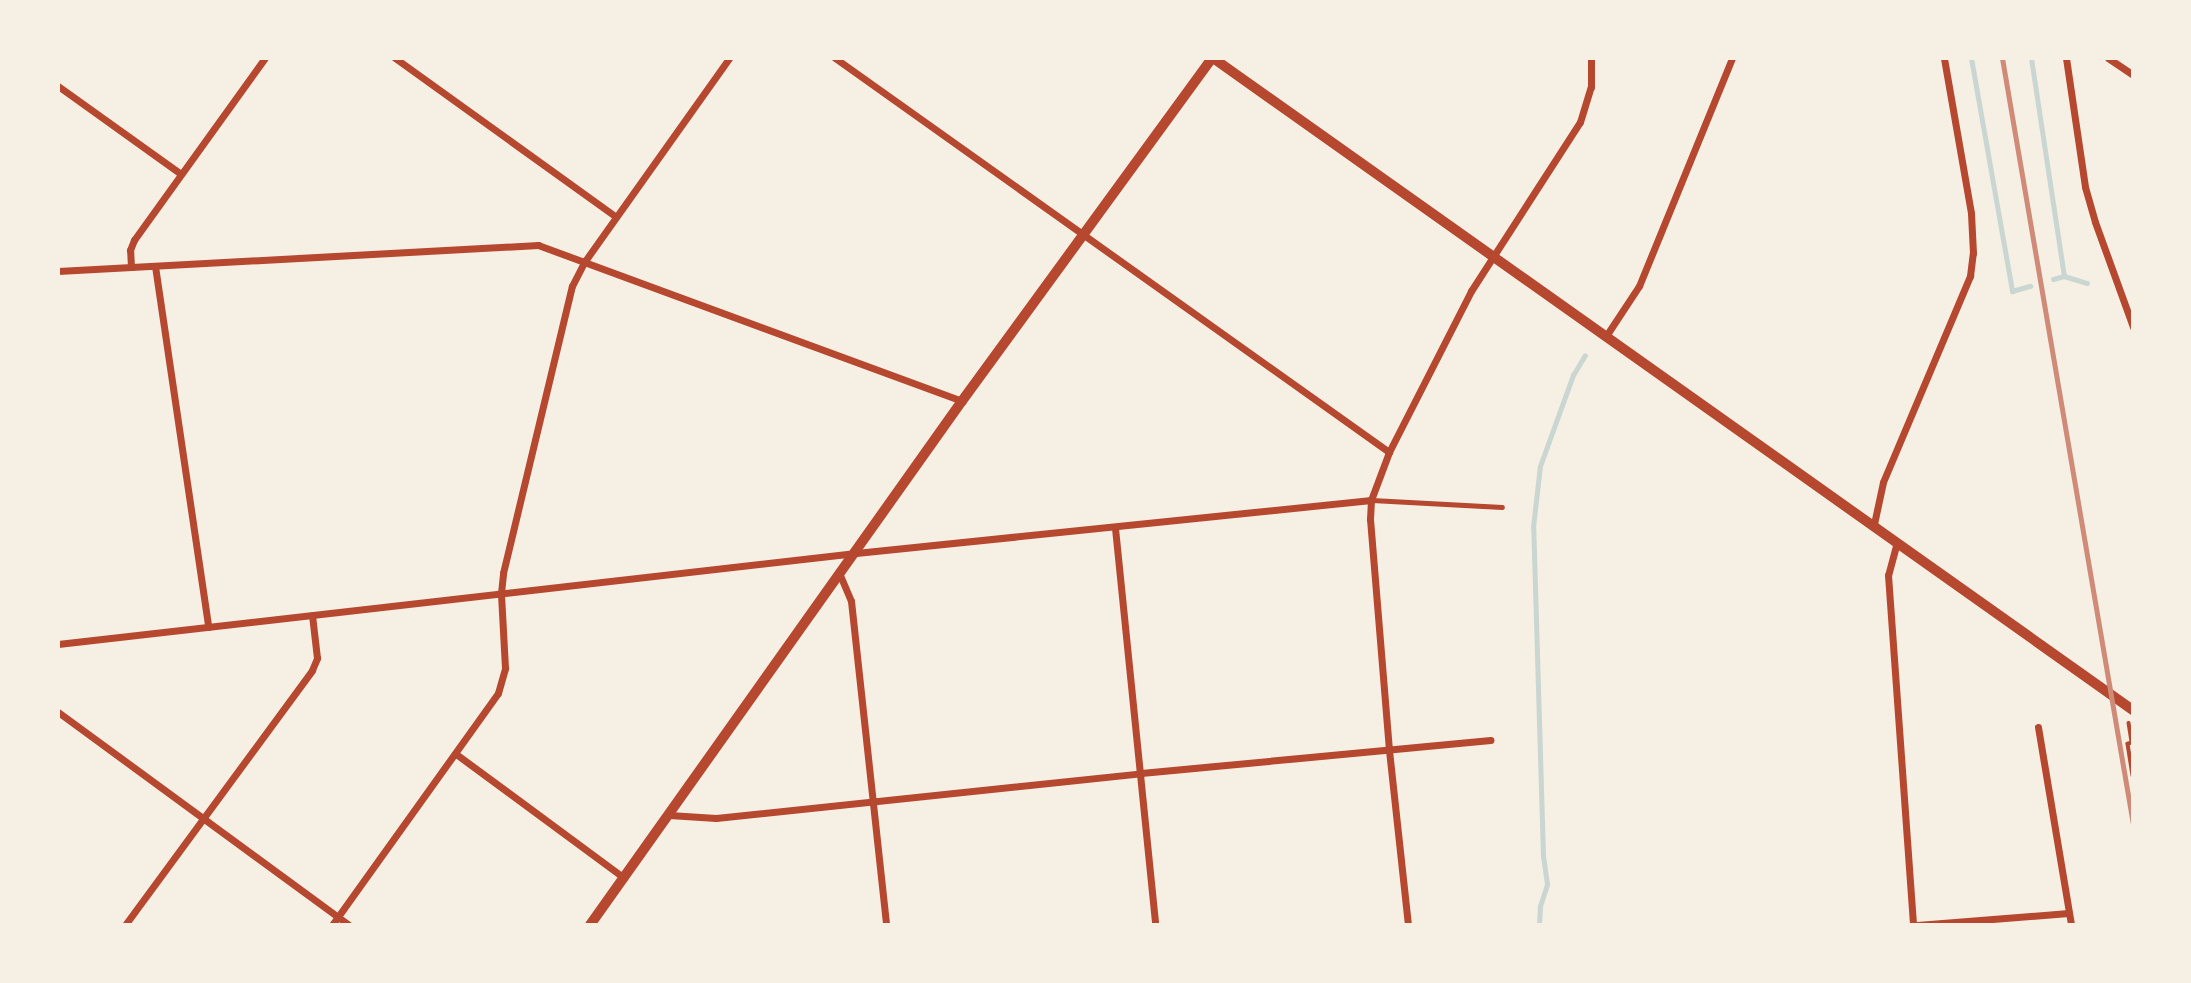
<!DOCTYPE html>
<style>
body{margin:0}
#map{position:relative;width:2191px;height:983px;overflow:hidden;background:#f6efe4;font-family:"Crimson Pro",serif}
div>[style]{position:absolute}
.stream>*{height:5px;margin:-2.5px;padding:0 2.5px;transform-origin:2.5px;border-radius:2.5px;background:#c9d6d2}
.path>*{height:3.5px;margin:-1.75px;padding:0 1.75px;transform-origin:1.75px;border-radius:1.75px;background:#b5482f}
.service>*{height:4.5px;margin:-2.25px;padding:0 2.25px;transform-origin:2.25px;border-radius:2.25px;background:#b5482f}
.minor>*{height:7px;margin:-3.5px;padding:0 3.5px;transform-origin:3.5px;border-radius:3.5px;background:#b5482f}
.tertiary>*{height:10px;margin:-5px;padding:0 5px;transform-origin:5px;border-radius:5px;background:#b5482f}
.rail>*{height:5px;margin:-2.5px;padding:0 2.5px;transform-origin:2.5px;border-radius:2.5px;background:#cf8b77}
span{translate:-50% -50%;white-space:nowrap;text-align:center;line-height:1.15;-webkit-text-stroke:6px #f6efe4;paint-order:stroke}
.frame{position:absolute;inset:0;border:60px solid #f6efe4;pointer-events:none}
</style>
<div id="map">
<div class="stream">
<i style="left:1971px;top:58px;width:237px;rotate:80deg"></i>
<i style="left:2012px;top:291px;width:19px;rotate:-16deg"></i>
<i style="left:2031px;top:58px;width:220px;rotate:81.4deg"></i>
<i style="left:2064px;top:276px;width:24px;rotate:17deg"></i>
<i style="left:2053px;top:279px;width:11px;rotate:-15deg"></i>
<i style="left:1539px;top:925px;width:19px;rotate:-87deg"></i>
<i style="left:1540px;top:906px;width:23px;rotate:-72deg"></i>
<i style="left:1547px;top:884px;width:28px;rotate:-98deg"></i>
<i style="left:1543px;top:856px;width:329px;rotate:-91.7deg"></i>
<i style="left:1533px;top:527px;width:61px;rotate:-83.5deg"></i>
<i style="left:1540px;top:466px;width:97px;rotate:-70.1deg"></i>
<i style="left:1573px;top:375px;width:23px;rotate:-59deg"></i>
</div>
<div class="path">
<i style="left:2129px;top:723px;width:20px;rotate:81deg"></i>
<i style="left:2132px;top:743px;width:4px;rotate:166deg"></i>
<i style="left:2128px;top:744px;width:32px;rotate:81deg"></i>
</div>
<div class="service">
<i style="left:1372px;top:500px;width:130px;rotate:3.1deg"></i>
</div>
<div class="minor">
<i style="left:395px;top:58px;width:272px;rotate:35.7deg"></i>
<i style="left:835px;top:58px;width:680px;rotate:35.42deg"></i>
<i style="left:2066px;top:58px;width:130px;rotate:81.6deg"></i>
<i style="left:2085px;top:187px;width:36px;rotate:74deg"></i>
<i style="left:2095px;top:222px;width:112px;rotate:70.1deg"></i>
<i style="left:2108px;top:58px;width:30px;rotate:34deg"></i>
<i style="left:58px;top:86px;width:151px;rotate:35.6deg"></i>
<i style="left:155px;top:266px;width:365px;rotate:81.6deg"></i>
<i style="left:131px;top:267px;width:17px;rotate:-93deg"></i>
<i style="left:130px;top:250px;width:11px;rotate:-68deg"></i>
<i style="left:134px;top:240px;width:224px;rotate:-54.3deg"></i>
<i style="left:58px;top:271px;width:481px;rotate:-3.1deg"></i>
<i style="left:538px;top:245px;width:452px;rotate:20.2deg"></i>
<i style="left:1606px;top:336px;width:60px;rotate:-56.6deg"></i>
<i style="left:1639px;top:286px;width:246px;rotate:-67.8deg"></i>
<i style="left:1874px;top:524px;width:43px;rotate:-77.9deg"></i>
<i style="left:1883px;top:482px;width:224px;rotate:-67.1deg"></i>
<i style="left:1970px;top:276px;width:23px;rotate:-83deg"></i>
<i style="left:1973px;top:253px;width:40px;rotate:-92.9deg"></i>
<i style="left:1971px;top:213px;width:157px;rotate:-99.9deg"></i>
<i style="left:1115px;top:528px;width:399px;rotate:84.2deg"></i>
<i style="left:1897px;top:542px;width:34px;rotate:105deg"></i>
<i style="left:1888px;top:575px;width:351px;rotate:85.9deg"></i>
<i style="left:840px;top:575px;width:28px;rotate:67deg"></i>
<i style="left:851px;top:601px;width:326px;rotate:83.8deg"></i>
<i style="left:58px;top:644px;width:803px;rotate:-6.51deg"></i>
<i style="left:856px;top:553px;width:518px;rotate:-5.88deg"></i>
<i style="left:58px;top:712px;width:361px;rotate:36.2deg"></i>
<i style="left:2038px;top:727px;width:201px;rotate:80.5deg"></i>
<i style="left:456px;top:754px;width:209px;rotate:36.4deg"></i>
<i style="left:669px;top:815px;width:47px;rotate:3.7deg"></i>
<i style="left:716px;top:818px;width:427px;rotate:-6deg"></i>
<i style="left:1141px;top:773px;width:351px;rotate:-5.4deg"></i>
<i style="left:125px;top:925px;width:316px;rotate:-53.7deg"></i>
<i style="left:312px;top:670px;width:13px;rotate:-67deg"></i>
<i style="left:317px;top:658px;width:43px;rotate:-96.6deg"></i>
<i style="left:332px;top:925px;width:285px;rotate:-54.4deg"></i>
<i style="left:498px;top:693px;width:26px;rotate:-74deg"></i>
<i style="left:505px;top:668px;width:75px;rotate:-93.1deg"></i>
<i style="left:501px;top:593px;width:20px;rotate:-84deg"></i>
<i style="left:503px;top:573px;width:295px;rotate:-76.5deg"></i>
<i style="left:572px;top:286px;width:28px;rotate:-63deg"></i>
<i style="left:585px;top:261px;width:249px;rotate:-54.6deg"></i>
<i style="left:1408px;top:925px;width:176px;rotate:-96.2deg"></i>
<i style="left:1389px;top:750px;width:232px;rotate:-94.7deg"></i>
<i style="left:1370px;top:519px;width:19px;rotate:-87deg"></i>
<i style="left:1371px;top:500px;width:51px;rotate:-69.4deg"></i>
<i style="left:1389px;top:452px;width:181px;rotate:-63deg"></i>
<i style="left:1471px;top:291px;width:201px;rotate:-57.2deg"></i>
<i style="left:1580px;top:122px;width:37px;rotate:-73deg"></i>
<i style="left:1591px;top:87px;width:29px;rotate:-90deg"></i>
<i style="left:1917px;top:925px;width:152px;rotate:-4.5deg"></i>
</div>
<div class="tertiary">
<i style="left:1213px;top:58px;width:1128px;rotate:35.33deg"></i>
<i style="left:590px;top:925px;width:643px;rotate:-54.63deg"></i>
<i style="left:962px;top:401px;width:424px;rotate:-53.9deg"></i>
</div>
<div class="rail">
<i style="left:2002px;top:58px;width:777px;rotate:80.3deg"></i>
</div>
<div class="frame"></div>
</div>
